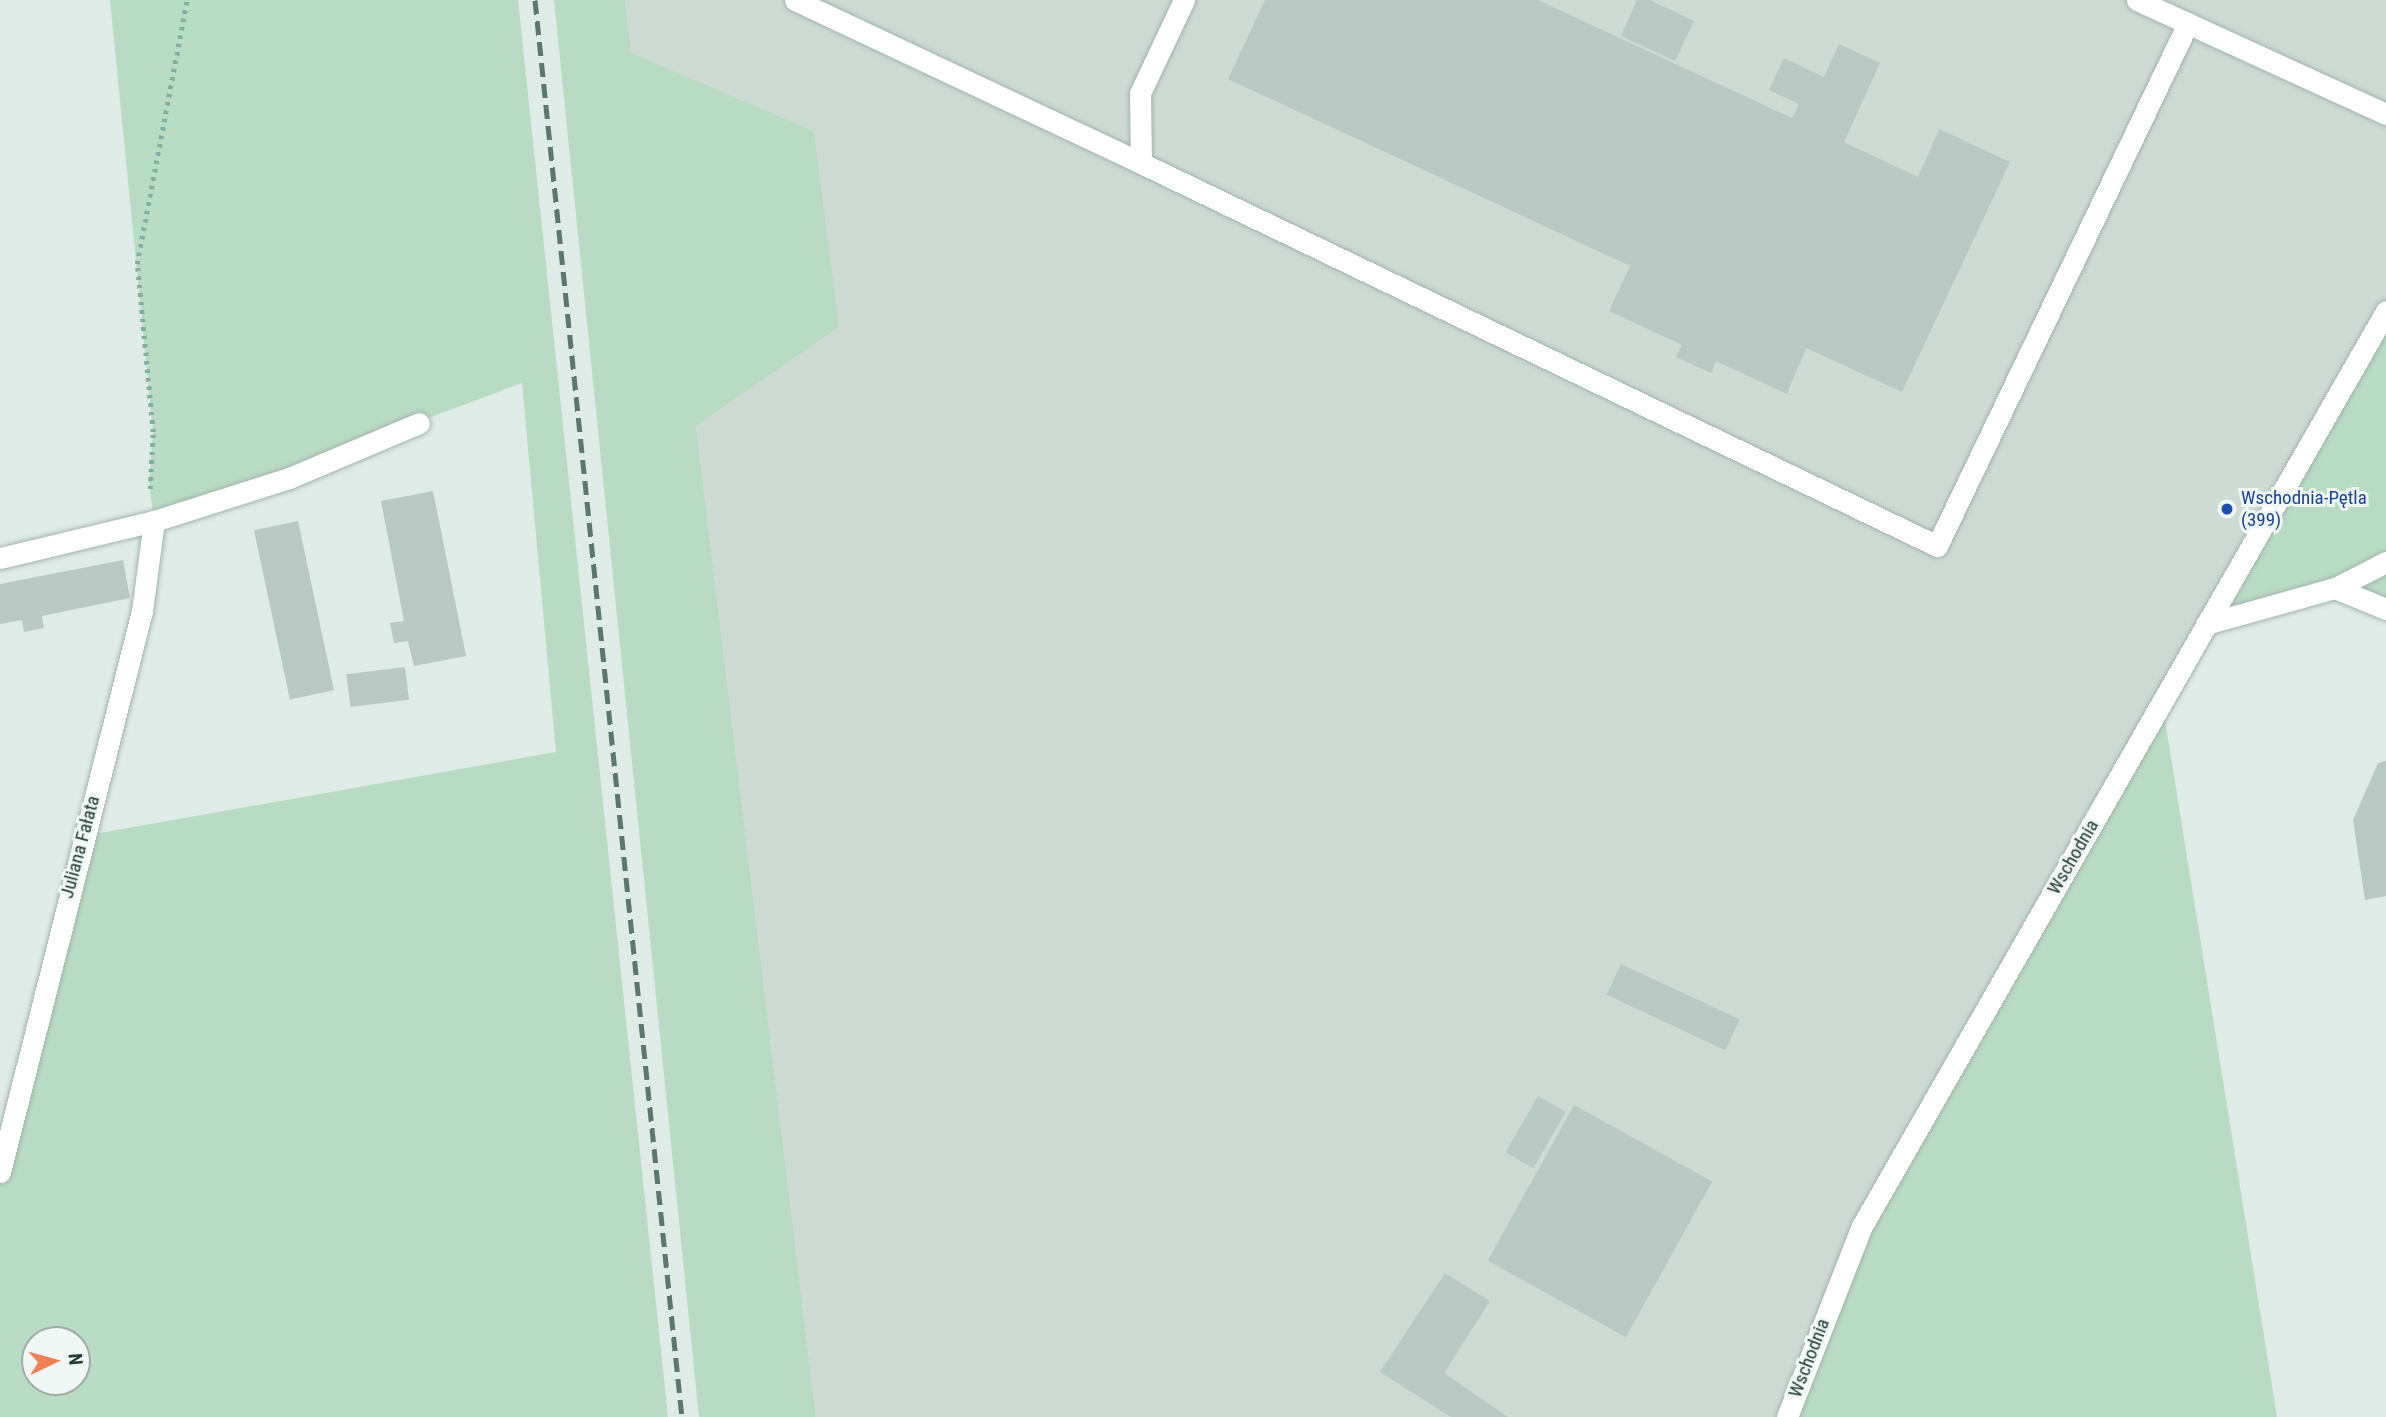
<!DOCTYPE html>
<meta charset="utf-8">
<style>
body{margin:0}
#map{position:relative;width:2386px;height:1417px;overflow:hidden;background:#dfebe6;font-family:"Roboto Condensed",sans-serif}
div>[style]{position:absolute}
.built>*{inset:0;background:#cedbd5}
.green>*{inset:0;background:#b8dcc3}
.building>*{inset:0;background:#b8c8c2;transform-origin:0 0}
.path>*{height:4.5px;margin-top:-2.25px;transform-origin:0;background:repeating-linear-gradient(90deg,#7fafa2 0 3.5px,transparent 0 8.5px)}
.roads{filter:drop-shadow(0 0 2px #a2b3ad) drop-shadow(0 0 2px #a2b3ad)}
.minor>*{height:21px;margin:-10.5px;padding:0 10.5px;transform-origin:10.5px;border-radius:10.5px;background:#fff}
.rail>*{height:5px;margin-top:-2.5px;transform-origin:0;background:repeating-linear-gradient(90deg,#5a7770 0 14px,transparent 0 21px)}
.dots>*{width:19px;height:19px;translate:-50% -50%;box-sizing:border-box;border:4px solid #f0f7f4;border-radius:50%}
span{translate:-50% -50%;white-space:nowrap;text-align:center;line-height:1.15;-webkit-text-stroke:6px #f0f7f4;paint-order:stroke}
.transit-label{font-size:19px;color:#164399}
.left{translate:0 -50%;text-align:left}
.street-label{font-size:19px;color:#203b35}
.north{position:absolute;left:21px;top:1326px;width:70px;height:70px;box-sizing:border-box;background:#f0f7f4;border:2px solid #9daca8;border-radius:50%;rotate:85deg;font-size:19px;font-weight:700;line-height:28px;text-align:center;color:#203b35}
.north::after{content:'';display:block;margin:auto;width:24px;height:32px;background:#f38155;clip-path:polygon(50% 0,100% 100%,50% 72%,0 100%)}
</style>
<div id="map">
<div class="built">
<i style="clip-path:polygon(625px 0,2386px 0,2386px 311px,1787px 1417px,816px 1417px,696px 426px,838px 327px,814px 131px,630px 53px)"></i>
</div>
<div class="green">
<i style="clip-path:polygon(evenodd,110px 0,518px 0,668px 1417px,0 1417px,0 1172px,83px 836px,556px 752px,522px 383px,154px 521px,149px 483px,153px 432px,110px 0,35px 1340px,77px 1340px,77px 1382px,35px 1382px,35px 1340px)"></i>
<i style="clip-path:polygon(554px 0,625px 0,631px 53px,814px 131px,839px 327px,696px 426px,816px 1417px,699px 1417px)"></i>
<i style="clip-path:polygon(2386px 311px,2386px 609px,2335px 588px,2206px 624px)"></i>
<i style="clip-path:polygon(2162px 701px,2277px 1417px,1787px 1417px,1840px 1276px)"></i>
</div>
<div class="building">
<i style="clip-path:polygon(1265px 0,1538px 0,1792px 118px,1799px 104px,1769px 90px,1784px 58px,1824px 77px,1839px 44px,1880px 63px,1844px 142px,1918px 177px,1939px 129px,2010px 162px,1902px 392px,1806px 348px,1787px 394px,1716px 361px,1711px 373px,1676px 357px,1682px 345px,1609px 311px,1630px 266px,1228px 79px)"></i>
<i style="clip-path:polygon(1637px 0,1650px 0,1694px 21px,1675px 61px,1621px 36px)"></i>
<i style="clip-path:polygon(433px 491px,466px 656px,414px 666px,408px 641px,394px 643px,390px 623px,404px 621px,381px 501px)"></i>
<i style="left:298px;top:521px;width:173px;height:45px;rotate:78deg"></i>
<i style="clip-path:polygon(123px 560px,130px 598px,42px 616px,44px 628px,24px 632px,22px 620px,0 624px,0 584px)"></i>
<i style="left:405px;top:667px;width:33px;height:59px;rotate:83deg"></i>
<i style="clip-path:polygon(2386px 761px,2386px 896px,2365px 900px,2353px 820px,2378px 763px)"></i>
<i style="left:1621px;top:964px;width:131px;height:34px;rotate:25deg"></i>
<i style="left:1538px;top:1096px;width:32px;height:65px;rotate:30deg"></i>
<i style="left:1574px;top:1105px;width:158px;height:178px;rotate:29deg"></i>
<i style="clip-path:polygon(1445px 1273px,1490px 1301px,1444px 1373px,1508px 1417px,1451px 1417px,1380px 1372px)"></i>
</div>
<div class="path">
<i style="left:150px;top:489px;width:57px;rotate:-87deg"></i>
<i style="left:153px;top:432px;width:169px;rotate:-95.4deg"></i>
<i style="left:137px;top:264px;width:269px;rotate:-79.3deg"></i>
</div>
<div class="roads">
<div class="minor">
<i style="left:795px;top:0;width:382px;rotate:25.2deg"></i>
<i style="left:1184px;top:0;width:103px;rotate:115.3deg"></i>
<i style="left:1140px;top:93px;width:70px;rotate:89.2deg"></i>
<i style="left:1141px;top:163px;width:883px;rotate:25.69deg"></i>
<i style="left:1937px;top:546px;width:580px;rotate:-64.36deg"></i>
<i style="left:2137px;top:0;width:274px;rotate:24.6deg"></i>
<i style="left:0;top:558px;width:158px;rotate:-13.5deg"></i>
<i style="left:154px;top:521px;width:142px;rotate:-17.7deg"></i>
<i style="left:289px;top:478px;width:141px;rotate:-22.9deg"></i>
<i style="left:2335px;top:588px;width:55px;rotate:22.4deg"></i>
<i style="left:2206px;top:624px;width:134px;rotate:-15.6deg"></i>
<i style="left:2335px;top:588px;width:57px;rotate:-27deg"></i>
<i style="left:0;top:1172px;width:579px;rotate:-75.8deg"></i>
<i style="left:142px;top:611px;width:91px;rotate:-82.4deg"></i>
<i style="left:1787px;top:1417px;width:205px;rotate:-68.6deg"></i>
<i style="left:1862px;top:1226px;width:1054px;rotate:-60.2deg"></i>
</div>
</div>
<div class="rail">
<i style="left:535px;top:0;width:1425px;rotate:84.08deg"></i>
</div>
<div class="dots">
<i style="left:2227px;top:509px;background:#1a4fb4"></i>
</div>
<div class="transit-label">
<span class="left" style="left:2241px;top:509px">Wschodnia-Pętla<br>(399)</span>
</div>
<div class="street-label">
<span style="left:80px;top:847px;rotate:-75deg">Juliana Fałata</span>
<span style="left:2073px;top:857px;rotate:-60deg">Wschodnia</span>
<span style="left:1809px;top:1358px;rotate:-69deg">Wschodnia</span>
</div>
<div class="north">N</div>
</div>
